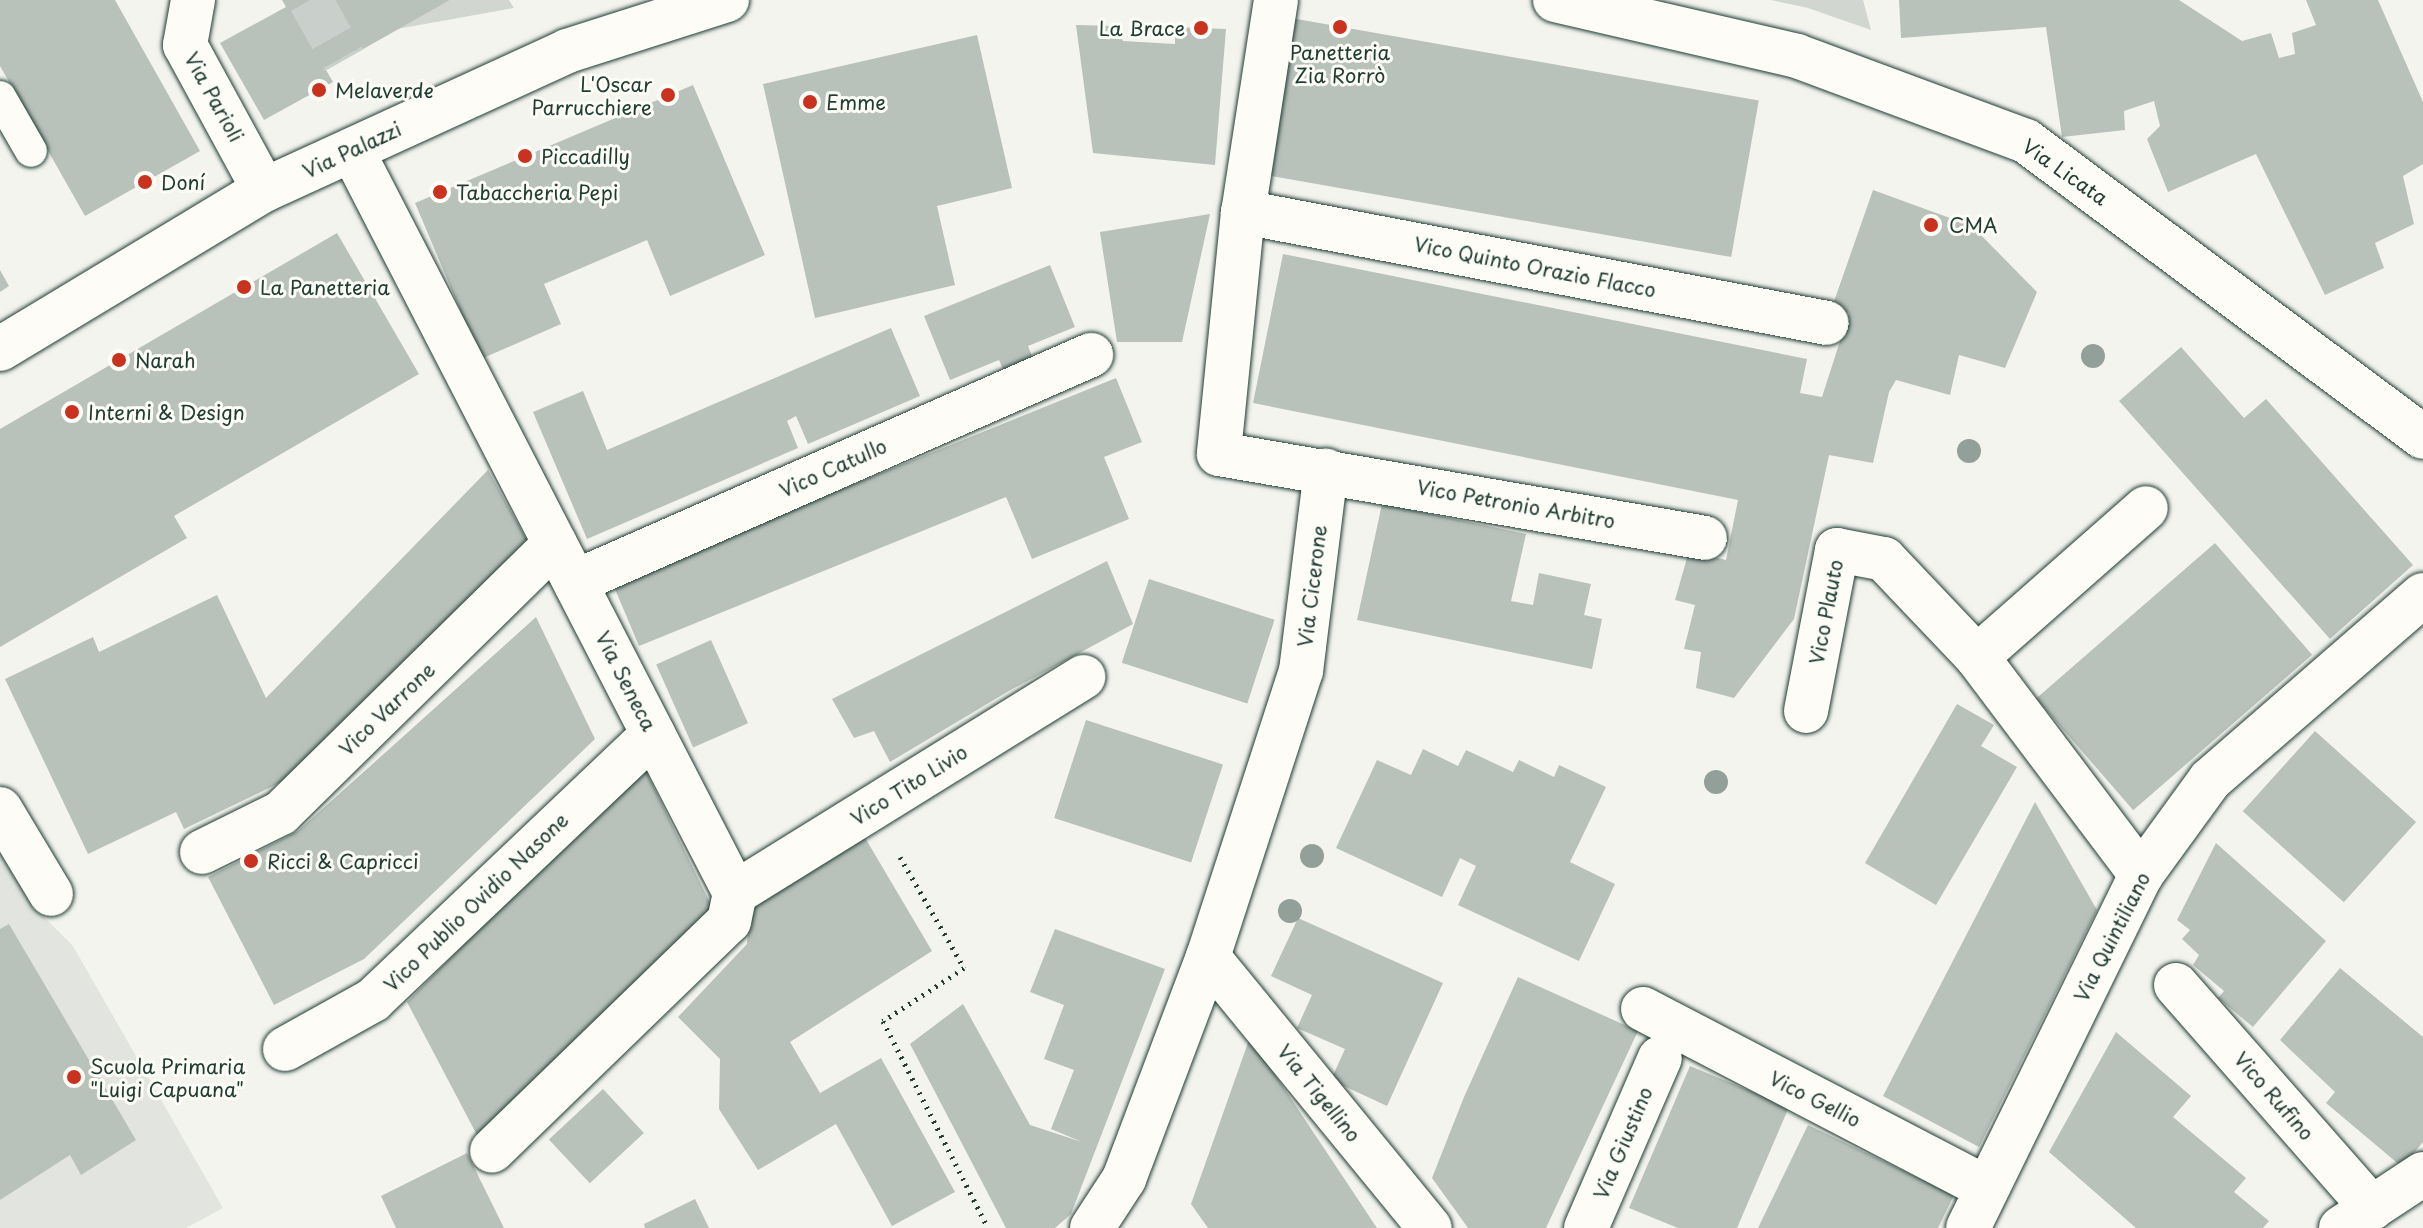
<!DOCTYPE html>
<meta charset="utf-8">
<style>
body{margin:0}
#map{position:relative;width:2423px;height:1228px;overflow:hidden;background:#f4f4ef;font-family:"Playpen Sans",sans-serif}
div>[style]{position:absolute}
.built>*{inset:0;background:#e2e5df}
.green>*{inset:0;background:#d1d6d1}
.building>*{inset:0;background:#b9c1bb;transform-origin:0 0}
.pedestrian-tunnel>*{height:44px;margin-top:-22px;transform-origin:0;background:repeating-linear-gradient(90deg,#c9cfca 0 44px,transparent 0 66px)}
.path>*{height:5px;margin-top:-2.5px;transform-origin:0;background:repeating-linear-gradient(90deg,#1f3d34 0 2px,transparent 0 8px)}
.roads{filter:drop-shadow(0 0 2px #1f3d34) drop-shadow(0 0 2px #1f3d34)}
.service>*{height:32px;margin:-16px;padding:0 16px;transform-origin:16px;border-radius:16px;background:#fdfcf7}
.minor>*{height:44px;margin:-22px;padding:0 22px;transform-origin:22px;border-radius:22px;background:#fdfcf7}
.tertiary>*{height:44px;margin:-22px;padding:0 22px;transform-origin:22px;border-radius:22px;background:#fdfcf7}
.trees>*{width:24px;height:24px;margin:-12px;border-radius:50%;background:#93a099}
.dots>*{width:22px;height:22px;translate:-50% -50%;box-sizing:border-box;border:4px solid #fdfcf7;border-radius:50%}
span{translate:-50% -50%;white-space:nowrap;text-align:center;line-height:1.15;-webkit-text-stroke:6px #fdfcf7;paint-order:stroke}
.poi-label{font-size:20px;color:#1f3d34}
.right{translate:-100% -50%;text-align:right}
.left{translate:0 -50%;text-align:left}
.street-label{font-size:20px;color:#1f3d34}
</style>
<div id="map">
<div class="built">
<i style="clip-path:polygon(0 850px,32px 905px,73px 946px,223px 1208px,186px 1228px,0 1228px)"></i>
</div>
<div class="green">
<i style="clip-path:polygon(450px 0,509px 0,514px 8px,397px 29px)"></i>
<i style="clip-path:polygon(1771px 0,1863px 0,1871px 30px,1808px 8px)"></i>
</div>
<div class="building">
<i style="clip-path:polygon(0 0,115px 0,200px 151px,85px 216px,0 66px)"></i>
<i style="clip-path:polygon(282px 0,450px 0,326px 70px,333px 82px,264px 120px,220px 43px,286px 7px)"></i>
<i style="clip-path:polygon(1899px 0,2179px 0,2242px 41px,2271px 33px,2279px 58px,2295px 54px,2292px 33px,2316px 25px,2306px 0,2378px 0,2423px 102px,2423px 164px,2403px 176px,2414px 224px,2375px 243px,2384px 268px,2325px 295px,2256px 154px,2168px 192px,2147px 139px,2160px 126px,2154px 101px,2124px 111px,2125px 130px,2062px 137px,2046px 27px,1901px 38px)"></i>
<i style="left:1291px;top:18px;width:475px;height:159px;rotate:10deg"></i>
<i style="clip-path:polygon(1076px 25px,1118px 26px,1123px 41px,1175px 44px,1175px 27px,1226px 29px,1215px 165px,1093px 153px)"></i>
<i style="clip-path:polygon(977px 35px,1012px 188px,937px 206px,955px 285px,815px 318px,763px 84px)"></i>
<i style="clip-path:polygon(693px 85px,765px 255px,670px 296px,647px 240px,544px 284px,561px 324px,481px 359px,415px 203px)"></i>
<i style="clip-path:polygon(1873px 190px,1972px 226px,2037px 292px,2005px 368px,1959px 355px,1950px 395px,1896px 380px,1889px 392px,1873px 463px,1829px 455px,1794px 619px,1734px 698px,1696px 688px,1701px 652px,1684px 649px,1695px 605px,1675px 600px,1689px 551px,1726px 560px,1738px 500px,1253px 403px,1283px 254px,1807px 359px,1800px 393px,1822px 397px,1849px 313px,1831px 310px)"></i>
<i style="clip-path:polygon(1210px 214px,1182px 342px,1117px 342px,1100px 232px)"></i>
<i style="clip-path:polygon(337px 233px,419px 374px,174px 516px,187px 538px,0 647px,0 429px)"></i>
<i style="clip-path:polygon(1050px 265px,1075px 327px,1028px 346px,1034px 361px,1005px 374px,999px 360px,950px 380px,924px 316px)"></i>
<i style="clip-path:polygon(0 270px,9px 286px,0 292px)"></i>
<i style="clip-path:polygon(891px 328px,920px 396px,808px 444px,796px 416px,787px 421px,798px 448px,587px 539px,533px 412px,583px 391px,607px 450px)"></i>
<i style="clip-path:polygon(2181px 347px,2244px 418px,2266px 399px,2413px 565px,2330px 639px,2119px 401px)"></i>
<i style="clip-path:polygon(1116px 378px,1142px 442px,1104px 457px,1129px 519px,1032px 559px,1006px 497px,639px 646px,612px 582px)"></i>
<i style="clip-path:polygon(488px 470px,527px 540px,302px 772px,184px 829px,176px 812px,88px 854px,5px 679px,93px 637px,99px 652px,217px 595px,266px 698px)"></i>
<i style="clip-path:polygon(1382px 504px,1526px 534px,1511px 601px,1533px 605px,1539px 573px,1591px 584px,1584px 615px,1602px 619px,1592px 669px,1357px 620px)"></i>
<i style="left:2215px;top:543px;width:148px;height:237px;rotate:49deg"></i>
<i style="clip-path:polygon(1107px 561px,1133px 624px,1007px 692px,890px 762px,874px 731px,854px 738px,832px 699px)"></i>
<i style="left:1149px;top:579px;width:132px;height:88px;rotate:18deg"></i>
<i style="clip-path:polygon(536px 617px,595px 739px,364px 959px,274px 1005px,208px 877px,298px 831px)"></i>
<i style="left:711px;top:640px;width:91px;height:60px;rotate:66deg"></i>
<i style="clip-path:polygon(1957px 704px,1994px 725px,1981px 746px,2017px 767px,1936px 905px,1865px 863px)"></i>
<i style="left:1086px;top:720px;width:144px;height:103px;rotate:18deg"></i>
<i style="left:2315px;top:731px;width:136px;height:108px;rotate:42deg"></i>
<i style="clip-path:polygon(1423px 749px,1458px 766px,1466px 750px,1513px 772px,1519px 760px,1554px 777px,1559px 765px,1606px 787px,1570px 862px,1615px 884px,1579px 961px,1458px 905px,1476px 866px,1460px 858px,1442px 897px,1336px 848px,1377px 760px,1411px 775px)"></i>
<i style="clip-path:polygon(642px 763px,713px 909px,478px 1137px,407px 1002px)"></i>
<i style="clip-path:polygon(2035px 802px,2097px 910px,1979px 1147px,1883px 1096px)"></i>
<i style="clip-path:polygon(864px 836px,932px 951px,790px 1042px,820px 1093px,881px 1058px,955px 1192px,892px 1226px,836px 1124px,758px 1170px,719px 1109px,720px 1059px,678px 1017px,747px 944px,750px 904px)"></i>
<i style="clip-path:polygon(2216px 843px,2326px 941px,2253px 1027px,2218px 998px,2224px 991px,2193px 965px,2199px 955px,2182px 939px,2190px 930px,2177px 920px)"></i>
<i style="clip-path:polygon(1298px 918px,1443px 983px,1387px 1106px,1331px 1080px,1345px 1049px,1297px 1028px,1312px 995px,1271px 976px)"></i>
<i style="clip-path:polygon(9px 924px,136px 1140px,81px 1175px,70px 1155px,0 1200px,0 929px)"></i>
<i style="clip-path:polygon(1055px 929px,1165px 969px,1071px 1214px,1055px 1228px,1006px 1228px,910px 1044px,963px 1004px,1030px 1125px,1082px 1142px,1051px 1129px,1074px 1070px,1044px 1059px,1064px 1005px,1030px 992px)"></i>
<i style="clip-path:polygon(2340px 968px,2423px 1037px,2423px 1142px,2402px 1167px,2326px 1103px,2335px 1092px,2280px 1040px)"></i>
<i style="clip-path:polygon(1518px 977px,1638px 1031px,1546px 1228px,1468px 1228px,1432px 1178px,1464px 1097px)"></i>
<i style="clip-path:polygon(2116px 1032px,2191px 1096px,2173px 1117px,2246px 1178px,2234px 1192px,2269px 1221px,2263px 1228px,2136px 1228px,2049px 1152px)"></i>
<i style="clip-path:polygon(1250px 1037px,1377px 1228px,1208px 1228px,1191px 1204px)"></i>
<i style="clip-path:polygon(1690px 1066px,1789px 1107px,1737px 1228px,1678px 1228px,1629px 1208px)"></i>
<i style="left:603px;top:1089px;width:60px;height:74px;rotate:47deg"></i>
<i style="clip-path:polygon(1808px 1125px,1954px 1195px,1938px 1228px,1758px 1228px)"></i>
<i style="clip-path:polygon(467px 1153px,504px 1228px,396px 1228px,381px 1196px)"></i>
<i style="clip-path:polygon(695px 1199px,709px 1228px,645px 1228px,644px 1224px)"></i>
</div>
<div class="pedestrian-tunnel">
<i style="left:310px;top:0;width:69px;rotate:60.5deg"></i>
</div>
<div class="path">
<i style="left:900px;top:857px;width:128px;rotate:60deg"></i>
<i style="left:964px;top:968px;width:97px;rotate:146.8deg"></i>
<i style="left:883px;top:1021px;width:232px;rotate:63.1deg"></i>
</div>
<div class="roads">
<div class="service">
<i style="left:0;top:97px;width:62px;rotate:60.1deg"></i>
</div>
<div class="minor">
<i style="left:193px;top:0;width:46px;rotate:100.1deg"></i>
<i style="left:185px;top:45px;width:165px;rotate:61.4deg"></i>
<i style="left:1276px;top:0;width:215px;rotate:98.8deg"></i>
<i style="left:1243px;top:212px;width:243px;rotate:95.7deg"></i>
<i style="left:1219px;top:454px;width:493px;rotate:9.8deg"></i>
<i style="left:352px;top:150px;width:836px;rotate:62.73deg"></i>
<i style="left:735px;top:893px;width:29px;rotate:102deg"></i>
<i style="left:729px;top:921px;width:330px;rotate:135.9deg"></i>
<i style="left:1243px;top:212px;width:594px;rotate:10.76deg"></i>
<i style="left:575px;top:582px;width:564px;rotate:-23.75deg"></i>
<i style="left:1977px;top:657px;width:225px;rotate:-41.4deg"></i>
<i style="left:1806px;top:711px;width:164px;rotate:-79.1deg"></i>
<i style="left:1837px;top:550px;width:48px;rotate:10.8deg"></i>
<i style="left:1884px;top:559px;width:135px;rotate:46.5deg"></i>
<i style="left:1977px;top:657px;width:273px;rotate:53deg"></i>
<i style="left:0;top:809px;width:99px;rotate:59deg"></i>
<i style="left:202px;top:852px;width:88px;rotate:-26.3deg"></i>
<i style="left:281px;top:813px;width:384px;rotate:-44.5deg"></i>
<i style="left:735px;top:893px;width:410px;rotate:-31.8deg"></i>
<i style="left:1208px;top:957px;width:350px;rotate:50.7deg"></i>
<i style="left:2176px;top:985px;width:297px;rotate:48.7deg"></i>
<i style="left:1643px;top:1009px;width:388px;rotate:27.5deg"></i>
<i style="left:285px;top:1049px;width:101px;rotate:-29.1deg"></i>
<i style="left:373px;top:1000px;width:386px;rotate:-43.5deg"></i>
<i style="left:1092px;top:1228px;width:59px;rotate:-56.9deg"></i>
<i style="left:1124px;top:1179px;width:237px;rotate:-69.3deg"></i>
<i style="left:1208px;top:957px;width:301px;rotate:-72deg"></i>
<i style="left:1301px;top:671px;width:202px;rotate:-82.9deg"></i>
<i style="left:1586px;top:1228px;width:185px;rotate:-66.5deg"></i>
<i style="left:1968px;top:1228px;width:393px;rotate:-63.9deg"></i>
<i style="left:2141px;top:875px;width:117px;rotate:-54deg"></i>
<i style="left:2210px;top:780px;width:282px;rotate:-41deg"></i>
<i style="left:2341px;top:1228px;width:98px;rotate:-33.4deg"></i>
</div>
<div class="tertiary">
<i style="left:1555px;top:0;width:248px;rotate:13deg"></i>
<i style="left:1797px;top:56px;width:244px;rotate:20.4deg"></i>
<i style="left:2026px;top:141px;width:495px;rotate:36.7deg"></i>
<i style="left:0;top:349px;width:308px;rotate:-31.1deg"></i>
<i style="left:264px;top:190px;width:333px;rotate:-24.6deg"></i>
<i style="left:567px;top:51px;width:168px;rotate:-17.7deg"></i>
</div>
</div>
<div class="trees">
<i style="left:2093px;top:356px"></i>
<i style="left:1969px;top:451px"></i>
<i style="left:1716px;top:782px"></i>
<i style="left:1312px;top:856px"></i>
<i style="left:1290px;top:911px"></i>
</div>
<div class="dots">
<i style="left:1340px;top:27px;background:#c8321e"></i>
<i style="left:1201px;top:28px;background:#c8321e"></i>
<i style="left:319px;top:90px;background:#c8321e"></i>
<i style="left:668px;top:95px;background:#c8321e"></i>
<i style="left:810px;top:102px;background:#c8321e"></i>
<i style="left:525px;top:156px;background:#c8321e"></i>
<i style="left:145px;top:182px;background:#c8321e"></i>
<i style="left:440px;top:192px;background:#c8321e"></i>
<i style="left:1931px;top:225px;background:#c8321e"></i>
<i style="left:244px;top:287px;background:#c8321e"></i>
<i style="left:119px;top:360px;background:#c8321e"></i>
<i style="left:72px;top:412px;background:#c8321e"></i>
<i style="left:251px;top:861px;background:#c8321e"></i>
<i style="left:74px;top:1077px;background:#c8321e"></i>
</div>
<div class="poi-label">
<span class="right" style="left:1185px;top:28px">La Brace</span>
<span style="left:1340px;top:64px">Panetteria<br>Zia Rorrò</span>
<span class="right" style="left:652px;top:96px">L'Oscar<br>Parrucchiere</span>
<span class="left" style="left:335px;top:90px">Melaverde</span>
<span class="left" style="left:826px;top:102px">Emme</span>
<span class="left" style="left:541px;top:156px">Piccadilly</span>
<span class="left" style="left:161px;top:182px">Doní</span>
<span class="left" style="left:456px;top:192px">Tabaccheria Pepi</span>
<span class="left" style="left:1949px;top:225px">CMA</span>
<span class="left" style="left:260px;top:287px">La Panetteria</span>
<span class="left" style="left:135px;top:360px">Narah</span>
<span class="left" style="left:88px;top:412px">Interni &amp; Design</span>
<span class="left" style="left:267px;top:861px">Ricci &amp; Capricci</span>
<span class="left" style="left:90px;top:1078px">Scuola Primaria<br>"Luigi Capuana"</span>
</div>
<div class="street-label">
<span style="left:214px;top:97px;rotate:61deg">Via Parioli</span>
<span style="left:352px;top:150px;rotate:-25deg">Via Palazzi</span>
<span style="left:2065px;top:172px;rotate:35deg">Via Licata</span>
<span style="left:1535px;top:267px;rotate:11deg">Vico Quinto Orazio Flacco</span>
<span style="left:833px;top:468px;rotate:-24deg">Vico Catullo</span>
<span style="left:1516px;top:504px;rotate:10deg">Vico Petronio Arbitro</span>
<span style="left:1312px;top:586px;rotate:-83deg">Via Cicerone</span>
<span style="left:1826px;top:612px;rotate:-79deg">Vico Plauto</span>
<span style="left:626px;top:681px;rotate:63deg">Via Seneca</span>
<span style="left:387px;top:709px;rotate:-44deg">Vico Varrone</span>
<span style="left:909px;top:785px;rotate:-32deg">Vico Tito Livio</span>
<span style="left:476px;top:902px;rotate:-44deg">Vico Publio Ovidio Nasone</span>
<span style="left:2112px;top:937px;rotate:-63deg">Via Quintiliano</span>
<span style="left:1319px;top:1093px;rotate:51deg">Via Tigellino</span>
<span style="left:2274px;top:1096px;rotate:49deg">Vico Rufino</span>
<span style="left:1815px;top:1099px;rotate:27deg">Vico Gellio</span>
<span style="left:1623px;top:1143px;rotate:-67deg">Via Giustino</span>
</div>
</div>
